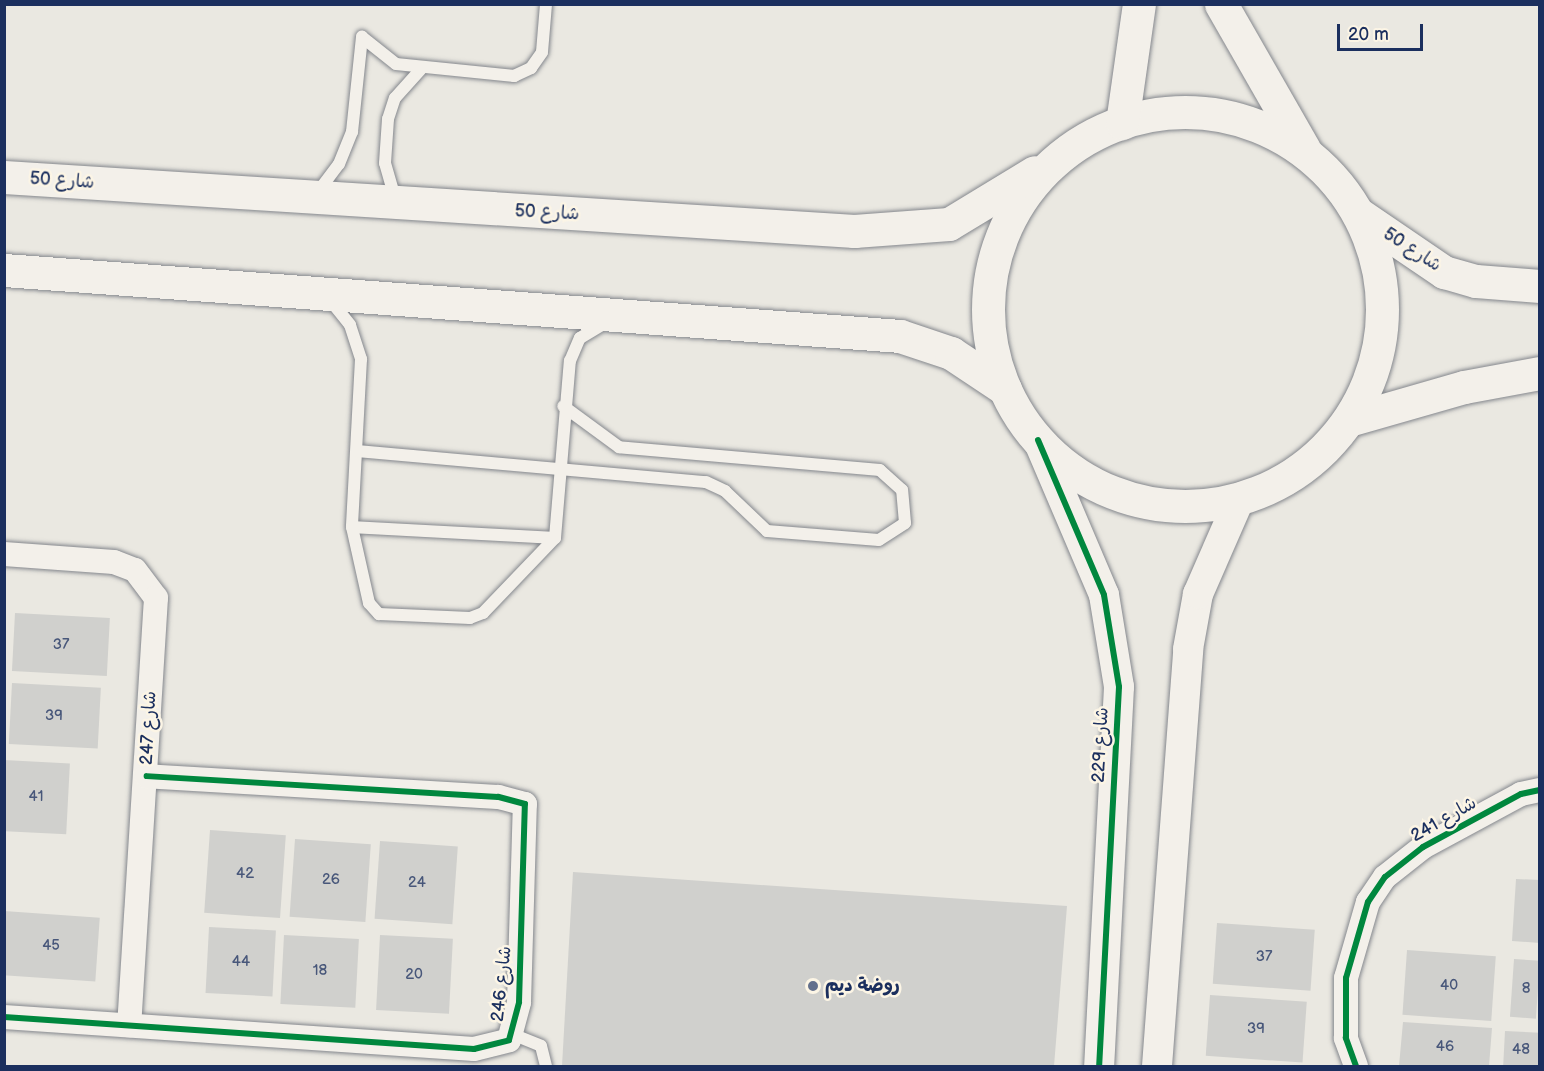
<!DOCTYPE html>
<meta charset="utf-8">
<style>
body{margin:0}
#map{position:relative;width:1544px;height:1071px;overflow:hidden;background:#eae8e1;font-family:"Balsamiq Sans","Playpen Sans Arabic",sans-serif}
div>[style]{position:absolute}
.building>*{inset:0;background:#d0d0cd;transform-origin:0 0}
.roads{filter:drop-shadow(0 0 2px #84878d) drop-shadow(0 0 2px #84878d)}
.service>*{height:12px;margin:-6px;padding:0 6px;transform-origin:6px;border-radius:6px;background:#f3f0ea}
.minor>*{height:24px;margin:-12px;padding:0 12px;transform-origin:12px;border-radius:12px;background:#f3f0ea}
.tertiary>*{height:30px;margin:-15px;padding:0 15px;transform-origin:15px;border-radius:15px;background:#f3f0ea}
.secondary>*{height:33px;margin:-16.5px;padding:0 16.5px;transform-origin:16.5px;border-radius:16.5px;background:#f3f0ea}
.secondary>.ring{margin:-16.5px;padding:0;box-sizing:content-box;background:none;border:33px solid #f3f0ea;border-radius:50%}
.cycleway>*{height:6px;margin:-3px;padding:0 3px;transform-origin:3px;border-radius:3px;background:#00873e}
.dots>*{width:16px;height:16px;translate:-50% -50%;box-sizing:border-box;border:3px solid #fcf5e5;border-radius:50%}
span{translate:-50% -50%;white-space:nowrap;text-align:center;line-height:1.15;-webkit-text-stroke:5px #fcf5e5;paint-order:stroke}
.number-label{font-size:15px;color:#48577a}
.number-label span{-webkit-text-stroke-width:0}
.street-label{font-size:18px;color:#1b2f5e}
.poi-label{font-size:18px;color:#1b2f5e;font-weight:700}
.left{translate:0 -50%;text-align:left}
.frame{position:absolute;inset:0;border:6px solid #1b2f5e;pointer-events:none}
.scale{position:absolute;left:1337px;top:24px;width:86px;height:27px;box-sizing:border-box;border:3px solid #1b2f5e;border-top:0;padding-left:8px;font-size:18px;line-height:21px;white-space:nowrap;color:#1b2f5e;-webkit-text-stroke:4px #fcf5e5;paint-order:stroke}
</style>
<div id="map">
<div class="building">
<i style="left:15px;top:613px;width:95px;height:58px;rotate:3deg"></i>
<i style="left:12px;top:683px;width:89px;height:61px;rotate:3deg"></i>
<i style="left:4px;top:760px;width:66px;height:71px;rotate:3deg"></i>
<i style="left:210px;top:830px;width:76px;height:83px;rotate:4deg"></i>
<i style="left:295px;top:839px;width:76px;height:78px;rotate:4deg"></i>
<i style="left:380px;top:841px;width:78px;height:78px;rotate:4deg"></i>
<i style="clip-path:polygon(573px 872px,1067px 906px,1054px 1066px,562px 1066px)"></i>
<i style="clip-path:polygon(1516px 879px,1540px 880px,1540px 943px,1512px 941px)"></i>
<i style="left:4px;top:911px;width:96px;height:64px;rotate:4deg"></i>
<i style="left:1217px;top:923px;width:98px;height:61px;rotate:4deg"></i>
<i style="left:209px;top:927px;width:67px;height:66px;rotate:3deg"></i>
<i style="left:284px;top:935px;width:75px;height:69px;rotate:3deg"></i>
<i style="left:380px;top:935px;width:73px;height:75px;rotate:3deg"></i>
<i style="left:1407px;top:950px;width:89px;height:65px;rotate:4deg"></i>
<i style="left:1514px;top:959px;width:26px;height:58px;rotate:4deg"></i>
<i style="left:1210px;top:995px;width:97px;height:61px;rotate:4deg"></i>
<i style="clip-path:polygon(1403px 1022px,1492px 1028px,1489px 1066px,1399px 1066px)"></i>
<i style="left:1505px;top:1031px;width:35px;height:35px;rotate:3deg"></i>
</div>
<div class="roads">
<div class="service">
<i style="left:362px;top:37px;width:43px;rotate:38.5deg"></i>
<i style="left:396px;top:64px;width:119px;rotate:5.8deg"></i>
<i style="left:514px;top:76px;width:19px;rotate:-25deg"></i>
<i style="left:531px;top:68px;width:19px;rotate:-55deg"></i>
<i style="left:542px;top:52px;width:48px;rotate:-85.2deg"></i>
<i style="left:317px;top:193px;width:36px;rotate:-53deg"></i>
<i style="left:339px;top:164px;width:35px;rotate:-68deg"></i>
<i style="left:352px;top:132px;width:96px;rotate:-84deg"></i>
<i style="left:395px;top:198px;width:36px;rotate:-106deg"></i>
<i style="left:385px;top:163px;width:44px;rotate:-86.1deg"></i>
<i style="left:388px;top:119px;width:22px;rotate:-72deg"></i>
<i style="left:395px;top:98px;width:38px;rotate:-48deg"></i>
<i style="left:330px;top:300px;width:32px;rotate:51deg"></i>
<i style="left:350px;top:325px;width:36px;rotate:72deg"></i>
<i style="left:361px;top:359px;width:168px;rotate:93.1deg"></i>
<i style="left:352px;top:527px;width:203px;rotate:3.1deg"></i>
<i style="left:357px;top:451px;width:350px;rotate:5.1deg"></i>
<i style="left:706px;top:482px;width:21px;rotate:25deg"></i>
<i style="left:725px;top:491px;width:58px;rotate:43.6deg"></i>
<i style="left:767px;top:531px;width:112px;rotate:4.6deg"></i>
<i style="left:879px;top:540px;width:31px;rotate:-33deg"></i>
<i style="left:905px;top:523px;width:33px;rotate:-95deg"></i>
<i style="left:902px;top:490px;width:30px;rotate:-138deg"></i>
<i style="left:880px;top:470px;width:262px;rotate:-175deg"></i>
<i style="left:619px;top:447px;width:69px;rotate:-143.8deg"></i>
<i style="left:352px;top:527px;width:78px;rotate:77.4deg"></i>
<i style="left:369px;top:603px;width:15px;rotate:48deg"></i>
<i style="left:379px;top:614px;width:91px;rotate:2.5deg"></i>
<i style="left:470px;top:618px;width:14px;rotate:-21deg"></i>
<i style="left:483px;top:613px;width:104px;rotate:-46.2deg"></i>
<i style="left:555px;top:538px;width:178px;rotate:-85.2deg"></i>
<i style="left:570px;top:361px;width:25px;rotate:-67deg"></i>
<i style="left:580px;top:338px;width:31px;rotate:-31deg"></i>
<i style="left:512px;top:1034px;width:31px;rotate:22deg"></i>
<i style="left:541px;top:1046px;width:21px;rotate:76deg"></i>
</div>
<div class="minor">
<i style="left:4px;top:554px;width:110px;rotate:4.2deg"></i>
<i style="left:114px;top:562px;width:22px;rotate:21deg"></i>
<i style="left:135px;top:570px;width:35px;rotate:53deg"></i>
<i style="left:156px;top:598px;width:428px;rotate:93.6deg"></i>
<i style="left:4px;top:1017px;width:471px;rotate:3.9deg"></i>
<i style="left:474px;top:1049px;width:36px;rotate:-14deg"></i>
<i style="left:509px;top:1040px;width:39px;rotate:-75deg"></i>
<i style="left:519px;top:1002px;width:198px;rotate:-88.3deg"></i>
<i style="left:525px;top:804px;width:28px;rotate:-165deg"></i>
<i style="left:498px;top:797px;width:352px;rotate:-176.6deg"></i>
<i style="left:1356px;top:1066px;width:30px;rotate:-110deg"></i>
<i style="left:1346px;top:1038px;width:60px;rotate:-90deg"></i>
<i style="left:1346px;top:978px;width:79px;rotate:-73.9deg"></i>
<i style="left:1368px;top:902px;width:30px;rotate:-56deg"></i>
<i style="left:1385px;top:877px;width:48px;rotate:-38.3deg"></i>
<i style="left:1423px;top:847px;width:111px;rotate:-28.4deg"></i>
<i style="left:1521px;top:794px;width:19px;rotate:-12deg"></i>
</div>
<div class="tertiary">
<i style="left:1038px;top:440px;width:168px;rotate:66.9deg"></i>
<i style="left:1104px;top:595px;width:93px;rotate:80.7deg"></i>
<i style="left:1119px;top:687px;width:380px;rotate:93deg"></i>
<i style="left:1157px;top:1066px;width:418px;rotate:-85.7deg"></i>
<i style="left:1188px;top:649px;width:56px;rotate:-79.7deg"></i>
<i style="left:1198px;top:594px;width:105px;rotate:-66.4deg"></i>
</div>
<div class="secondary">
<i style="left:1221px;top:4px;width:167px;rotate:60.2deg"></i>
<i class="ring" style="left:988px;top:112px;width:361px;height:361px"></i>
<i style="left:1122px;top:123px;width:120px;rotate:-81.9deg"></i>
<i style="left:4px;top:177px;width:852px;rotate:3.64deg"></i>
<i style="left:854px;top:231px;width:95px;rotate:-4.2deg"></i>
<i style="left:949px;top:224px;width:100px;rotate:-31.2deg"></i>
<i style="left:1360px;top:215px;width:102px;rotate:34.2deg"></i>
<i style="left:1444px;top:272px;width:33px;rotate:16deg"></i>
<i style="left:1476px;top:281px;width:64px;rotate:4.5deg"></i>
<i style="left:4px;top:270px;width:898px;rotate:4.21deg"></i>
<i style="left:900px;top:336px;width:54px;rotate:18.4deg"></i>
<i style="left:951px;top:353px;width:65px;rotate:33.7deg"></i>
<i style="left:1349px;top:420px;width:120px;rotate:-16deg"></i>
<i style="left:1464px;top:387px;width:77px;rotate:-10.4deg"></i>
</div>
</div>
<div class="cycleway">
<i style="left:1038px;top:440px;width:168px;rotate:66.9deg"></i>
<i style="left:1104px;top:595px;width:93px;rotate:80.7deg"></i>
<i style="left:1119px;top:687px;width:380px;rotate:93deg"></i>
<i style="left:4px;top:1017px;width:471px;rotate:3.9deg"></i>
<i style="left:474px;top:1049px;width:36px;rotate:-14deg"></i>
<i style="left:509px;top:1040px;width:39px;rotate:-75deg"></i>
<i style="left:519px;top:1002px;width:198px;rotate:-88.3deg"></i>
<i style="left:525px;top:804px;width:28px;rotate:-165deg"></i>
<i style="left:498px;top:797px;width:352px;rotate:-176.6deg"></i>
<i style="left:1356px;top:1066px;width:30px;rotate:-110deg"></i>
<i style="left:1346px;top:1038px;width:60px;rotate:-90deg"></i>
<i style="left:1346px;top:978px;width:79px;rotate:-73.9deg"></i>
<i style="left:1368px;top:902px;width:30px;rotate:-56deg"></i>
<i style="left:1385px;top:877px;width:48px;rotate:-38.3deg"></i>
<i style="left:1423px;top:847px;width:111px;rotate:-28.4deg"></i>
<i style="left:1521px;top:794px;width:19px;rotate:-12deg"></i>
</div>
<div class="dots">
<i style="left:813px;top:986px;background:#63708c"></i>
</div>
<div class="number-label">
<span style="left:61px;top:645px">37</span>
<span style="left:54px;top:716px">39</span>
<span style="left:36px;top:797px">41</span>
<span style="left:245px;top:874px">42</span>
<span style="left:331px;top:880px">26</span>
<span style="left:417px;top:883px">24</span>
<span style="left:51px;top:946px">45</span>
<span style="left:1264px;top:957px">37</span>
<span style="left:241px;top:962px">44</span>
<span style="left:320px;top:971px">18</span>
<span style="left:414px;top:975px">20</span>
<span style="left:1449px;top:986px">40</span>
<span style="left:1526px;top:989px">8</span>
<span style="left:1256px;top:1029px">39</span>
<span style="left:1445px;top:1047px">46</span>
<span style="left:1521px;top:1050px">48</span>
</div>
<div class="street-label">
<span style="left:62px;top:181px;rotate:4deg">شارع 50</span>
<span style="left:547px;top:213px;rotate:3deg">شارع 50</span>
<span style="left:1412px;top:250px;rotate:33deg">شارع 50</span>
<span style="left:149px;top:728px;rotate:-87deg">شارع 247</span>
<span style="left:1101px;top:745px;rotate:-87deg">شارع 229</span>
<span style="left:1444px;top:820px;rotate:-30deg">شارع 241</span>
<span style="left:502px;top:984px;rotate:-84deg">شارع 246</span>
</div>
<div class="poi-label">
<span class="left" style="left:825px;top:986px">روضة ديم</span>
</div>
<div class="frame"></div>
<div class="scale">20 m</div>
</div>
